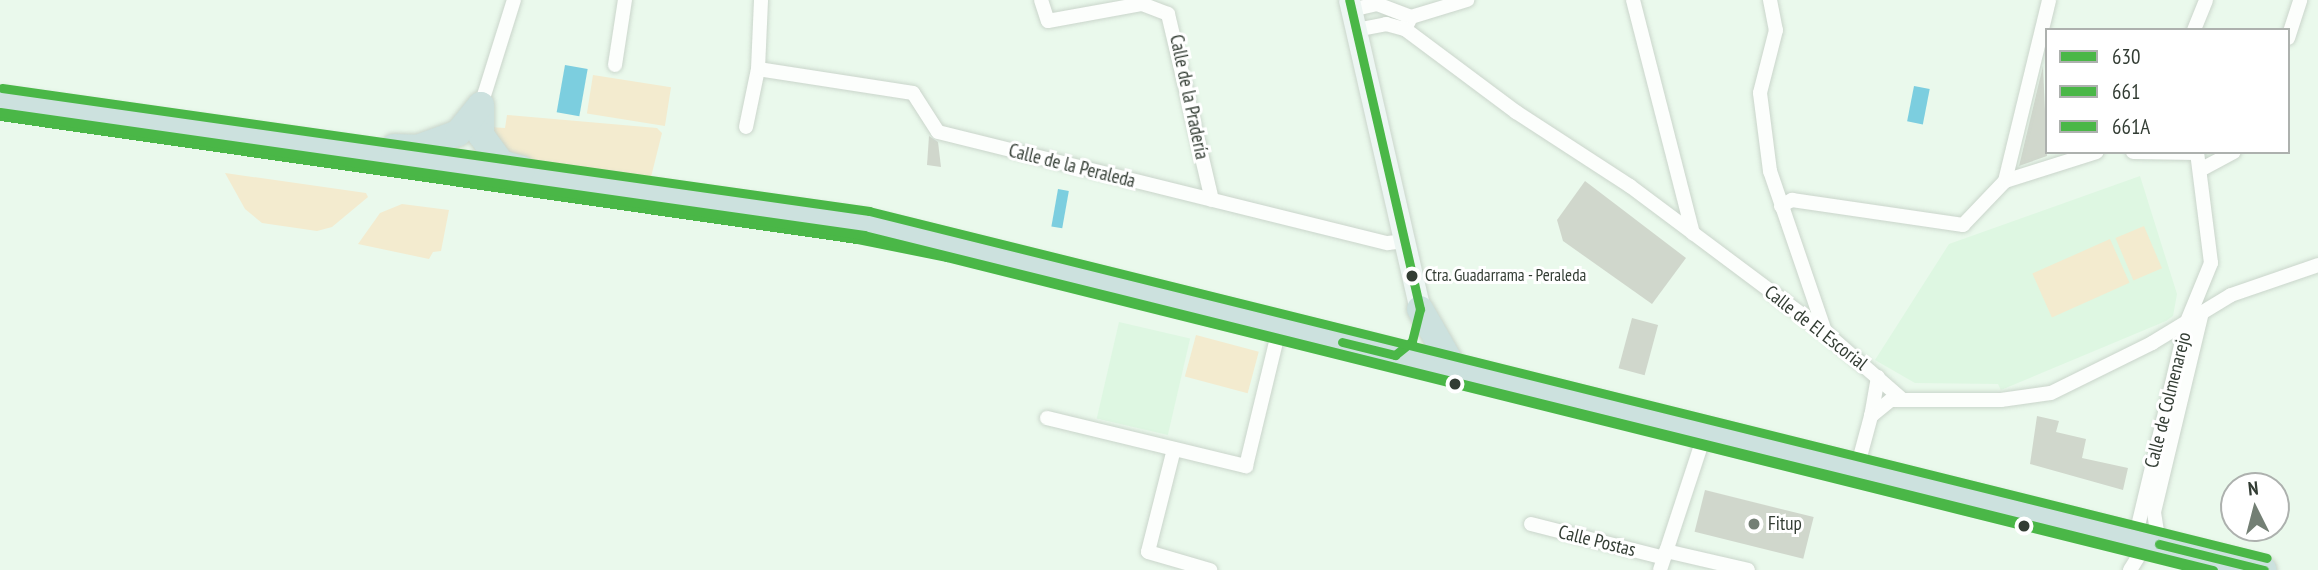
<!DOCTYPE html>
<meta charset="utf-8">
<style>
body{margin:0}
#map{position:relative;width:2318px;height:570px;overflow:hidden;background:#eaf9ec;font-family:"PT Sans Narrow",sans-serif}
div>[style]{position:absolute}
.built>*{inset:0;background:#def7e2;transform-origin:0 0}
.green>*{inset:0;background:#f3ebcf;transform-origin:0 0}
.water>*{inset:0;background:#7ccedf;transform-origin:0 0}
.building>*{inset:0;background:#d0d7cc;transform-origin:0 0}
.roads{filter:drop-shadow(0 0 2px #cad5cb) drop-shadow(0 0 2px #cad5cb)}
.street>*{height:14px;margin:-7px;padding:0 7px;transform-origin:7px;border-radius:7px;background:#fcfefc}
.secondary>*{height:21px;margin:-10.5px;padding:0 10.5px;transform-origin:10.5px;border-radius:10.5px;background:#edf6f3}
.highway>*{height:26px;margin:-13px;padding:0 13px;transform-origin:13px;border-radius:13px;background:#cce1de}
.bus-1>*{height:9px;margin:-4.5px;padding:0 4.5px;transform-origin:4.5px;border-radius:4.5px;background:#4ab747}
.bus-2>*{height:9px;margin:-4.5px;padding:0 4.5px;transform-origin:4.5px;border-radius:4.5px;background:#4ab747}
.bus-3>*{height:9px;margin:-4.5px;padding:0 4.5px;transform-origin:4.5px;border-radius:4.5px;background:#4ab747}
.dots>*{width:19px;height:19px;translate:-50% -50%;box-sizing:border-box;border:4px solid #fff;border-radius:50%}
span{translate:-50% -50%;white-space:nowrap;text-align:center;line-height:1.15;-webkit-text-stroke:6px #fff;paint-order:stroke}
.bus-label{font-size:17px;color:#333d34}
.left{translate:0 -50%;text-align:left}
.street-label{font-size:19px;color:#333d34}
.poi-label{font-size:19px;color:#333d34}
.legend{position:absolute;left:2045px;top:28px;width:245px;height:126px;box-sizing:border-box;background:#fff;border:2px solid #adb1ae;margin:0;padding:9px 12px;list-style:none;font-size:21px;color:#333d34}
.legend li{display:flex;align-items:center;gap:14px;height:35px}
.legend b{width:35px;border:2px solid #adb1ae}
.north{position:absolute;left:2220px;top:472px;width:70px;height:70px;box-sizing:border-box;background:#fff;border:2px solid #adb1ae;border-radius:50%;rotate:354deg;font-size:19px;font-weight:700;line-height:28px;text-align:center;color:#333d34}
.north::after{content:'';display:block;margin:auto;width:24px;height:32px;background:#737f74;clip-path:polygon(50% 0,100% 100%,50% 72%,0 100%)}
</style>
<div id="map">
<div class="built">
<i style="clip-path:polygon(2140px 176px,2177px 294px,2173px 316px,2166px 321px,2001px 390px,1998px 384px,1915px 383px,1875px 360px,1949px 244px)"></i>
<i style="left:1119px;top:322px;width:73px;height:99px;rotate:13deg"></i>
</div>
<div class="green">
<i style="left:593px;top:75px;width:79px;height:39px;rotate:9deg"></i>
<i style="clip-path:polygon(507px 115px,657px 128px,662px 133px,650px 181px,512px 157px,490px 127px,505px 128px)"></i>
<i style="clip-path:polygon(225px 173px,366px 193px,368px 197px,332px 227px,317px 231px,262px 223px,245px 209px)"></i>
<i style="clip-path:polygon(402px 204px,449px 210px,441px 251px,433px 252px,429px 259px,358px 244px,380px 213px)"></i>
<i style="left:2144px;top:226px;width:46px;height:31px;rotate:67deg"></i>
<i style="left:2110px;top:239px;width:48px;height:85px;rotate:66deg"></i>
<i style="left:1196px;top:335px;width:65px;height:43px;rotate:15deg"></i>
</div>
<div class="water">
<i style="left:565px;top:65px;width:23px;height:48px;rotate:10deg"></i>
<i style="left:1914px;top:86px;width:16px;height:36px;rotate:11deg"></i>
<i style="left:1058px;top:189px;width:11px;height:38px;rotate:10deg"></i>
</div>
<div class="building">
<i style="clip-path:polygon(2043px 66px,2047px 156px,2019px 166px)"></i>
<i style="clip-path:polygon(929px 136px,938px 142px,941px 167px,927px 165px)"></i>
<i style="clip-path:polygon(1585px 181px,1686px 258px,1652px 304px,1563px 241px,1557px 220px)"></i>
<i style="left:1632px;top:318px;width:27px;height:52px;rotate:15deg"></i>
<i style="clip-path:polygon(2037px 416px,2059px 421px,2056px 432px,2086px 439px,2082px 458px,2128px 468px,2123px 490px,2030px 464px)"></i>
<i style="left:1705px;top:490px;width:112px;height:43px;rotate:14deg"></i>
</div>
<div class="roads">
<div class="street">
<i style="left:1041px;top:0;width:22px;rotate:72deg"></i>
<i style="left:1048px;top:21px;width:96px;rotate:-10.3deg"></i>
<i style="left:1142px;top:4px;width:28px;rotate:21deg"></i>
<i style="left:1168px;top:14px;width:191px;rotate:76.7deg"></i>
<i style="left:1633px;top:0;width:241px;rotate:75.6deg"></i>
<i style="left:1770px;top:0;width:31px;rotate:79deg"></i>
<i style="left:1776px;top:30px;width:65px;rotate:104.3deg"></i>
<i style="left:1760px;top:93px;width:79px;rotate:82.7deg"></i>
<i style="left:1770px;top:171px;width:170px;rotate:71.1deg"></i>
<i style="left:1351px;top:10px;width:27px;rotate:-13deg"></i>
<i style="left:1377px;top:4px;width:36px;rotate:21deg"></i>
<i style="left:1405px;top:29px;width:13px;rotate:-63deg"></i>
<i style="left:1411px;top:17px;width:59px;rotate:-16.9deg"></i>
<i style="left:1356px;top:30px;width:31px;rotate:-11deg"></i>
<i style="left:1386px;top:24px;width:20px;rotate:15deg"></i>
<i style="left:1405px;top:29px;width:139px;rotate:36.8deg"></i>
<i style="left:1516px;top:112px;width:136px;rotate:33deg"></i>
<i style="left:1630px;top:186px;width:244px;rotate:36.8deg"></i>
<i style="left:1825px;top:332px;width:103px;rotate:41.1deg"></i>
<i style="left:1903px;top:400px;width:98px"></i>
<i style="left:2001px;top:400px;width:50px;rotate:-8deg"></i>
<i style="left:2051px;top:393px;width:113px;rotate:-26.3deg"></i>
<i style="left:2152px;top:343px;width:92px;rotate:-31.3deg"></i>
<i style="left:2231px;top:295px;width:92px;rotate:-19deg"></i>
<i style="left:2194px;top:30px;width:32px;rotate:-68deg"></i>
<i style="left:2288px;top:38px;width:40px;rotate:-72deg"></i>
<i style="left:615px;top:65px;width:66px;rotate:-81.3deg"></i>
<i style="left:758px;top:69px;width:157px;rotate:8.8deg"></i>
<i style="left:913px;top:93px;width:46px;rotate:57.3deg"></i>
<i style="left:938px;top:132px;width:463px;rotate:13.9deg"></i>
<i style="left:1388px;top:243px;width:17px;rotate:-7deg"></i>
<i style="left:481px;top:105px;width:110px;rotate:-72.6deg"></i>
<i style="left:746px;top:127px;width:59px;rotate:-78.3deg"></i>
<i style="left:758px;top:69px;width:69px;rotate:-87.5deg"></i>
<i style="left:2133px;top:152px;width:64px;rotate:0.9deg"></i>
<i style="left:2200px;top:170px;width:38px;rotate:-28deg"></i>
<i style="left:2005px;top:181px;width:96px;rotate:-17.5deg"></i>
<i style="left:1781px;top:206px;width:13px;rotate:-29deg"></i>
<i style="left:1792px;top:200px;width:173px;rotate:8.3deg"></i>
<i style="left:1963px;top:225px;width:61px;rotate:-46.3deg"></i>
<i style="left:2005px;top:181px;width:186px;rotate:-76.3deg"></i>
<i style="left:1878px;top:377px;width:40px;rotate:100deg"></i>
<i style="left:1871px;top:416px;width:26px;rotate:-39deg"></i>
<i style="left:1891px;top:400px;width:12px"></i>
<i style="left:1047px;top:418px;width:205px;rotate:13.6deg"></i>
<i style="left:1246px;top:466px;width:132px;rotate:-76.4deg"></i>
<i style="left:1174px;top:449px;width:106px;rotate:104.2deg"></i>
<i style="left:1148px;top:552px;width:65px;rotate:16.2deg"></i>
<i style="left:1857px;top:468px;width:54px;rotate:-74.9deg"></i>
<i style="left:1531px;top:524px;width:137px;rotate:14.3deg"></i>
<i style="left:2129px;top:537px;width:14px;rotate:-51deg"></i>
<i style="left:2138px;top:526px;width:208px;rotate:-76.6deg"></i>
<i style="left:2186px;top:324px;width:66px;rotate:-67.7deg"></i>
<i style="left:2211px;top:263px;width:112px;rotate:-97.2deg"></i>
<i style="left:2159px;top:544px;width:32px;rotate:-99deg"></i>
<i style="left:2154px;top:512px;width:202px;rotate:-76.5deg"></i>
<i style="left:1666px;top:551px;width:84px;rotate:13deg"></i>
<i style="left:1660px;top:570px;width:132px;rotate:-71.8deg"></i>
<i style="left:2130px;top:570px;width:19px;rotate:-58deg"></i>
</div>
<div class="secondary">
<i style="left:1349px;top:0;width:317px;rotate:77.1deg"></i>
</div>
<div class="highway">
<i style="left:0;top:100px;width:875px;rotate:8.08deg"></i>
<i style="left:866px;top:223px;width:1440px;rotate:13.94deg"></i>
<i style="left:481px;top:105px;width:30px;rotate:90deg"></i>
<i style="left:481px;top:135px;width:34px;rotate:54deg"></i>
<i style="left:501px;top:163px;width:22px;rotate:16deg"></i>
<i style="left:394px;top:147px;width:23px;rotate:2deg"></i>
<i style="left:417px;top:148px;width:44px;rotate:-20.1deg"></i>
<i style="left:458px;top:133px;width:36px;rotate:-51deg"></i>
<i style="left:1420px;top:309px;width:70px;rotate:60.2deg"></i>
</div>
</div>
<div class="bus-1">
<i style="left:0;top:116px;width:866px;rotate:8.17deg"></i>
<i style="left:857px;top:239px;width:91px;rotate:11.4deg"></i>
<i style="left:946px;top:257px;width:1294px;rotate:13.99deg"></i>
<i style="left:1342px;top:342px;width:55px;rotate:13.8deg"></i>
<i style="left:1395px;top:355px;width:22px;rotate:-39deg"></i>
<i style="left:1412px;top:341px;width:33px;rotate:-76deg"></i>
<i style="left:1420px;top:309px;width:317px;rotate:-102.9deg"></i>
<i style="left:2159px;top:544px;width:108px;rotate:13.9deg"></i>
</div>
<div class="bus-2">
<i style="left:0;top:112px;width:873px;rotate:8.1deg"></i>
<i style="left:864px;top:235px;width:1390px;rotate:13.95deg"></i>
</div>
<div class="bus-3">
<i style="left:2px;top:88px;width:876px;rotate:8.07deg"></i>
<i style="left:869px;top:211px;width:1440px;rotate:13.94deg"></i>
</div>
<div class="dots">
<i style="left:1412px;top:276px;background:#333d34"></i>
<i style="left:1455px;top:384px;background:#333d34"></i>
<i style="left:1754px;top:524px;background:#737f74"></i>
<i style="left:2024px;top:526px;background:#333d34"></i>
</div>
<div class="bus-label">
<span class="left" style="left:1425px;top:276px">Ctra. Guadarrama - Peraleda</span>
</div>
<div class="street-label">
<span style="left:1189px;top:97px;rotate:78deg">Calle de la Pradería</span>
<span style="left:1072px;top:166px;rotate:14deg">Calle de la Peraleda</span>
<span style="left:1816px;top:328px;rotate:38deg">Calle de El Escorial</span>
<span style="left:2168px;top:400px;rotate:-76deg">Calle de Colmenarejo</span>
<span style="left:1597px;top:541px;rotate:14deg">Calle Postas</span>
</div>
<div class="poi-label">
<span class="left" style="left:1768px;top:524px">Fitup</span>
</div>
<ul class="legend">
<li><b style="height:9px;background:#4ab747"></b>630</li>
<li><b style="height:9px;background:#4ab747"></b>661</li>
<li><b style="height:9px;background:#4ab747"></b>661A</li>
</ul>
<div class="north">N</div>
</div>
